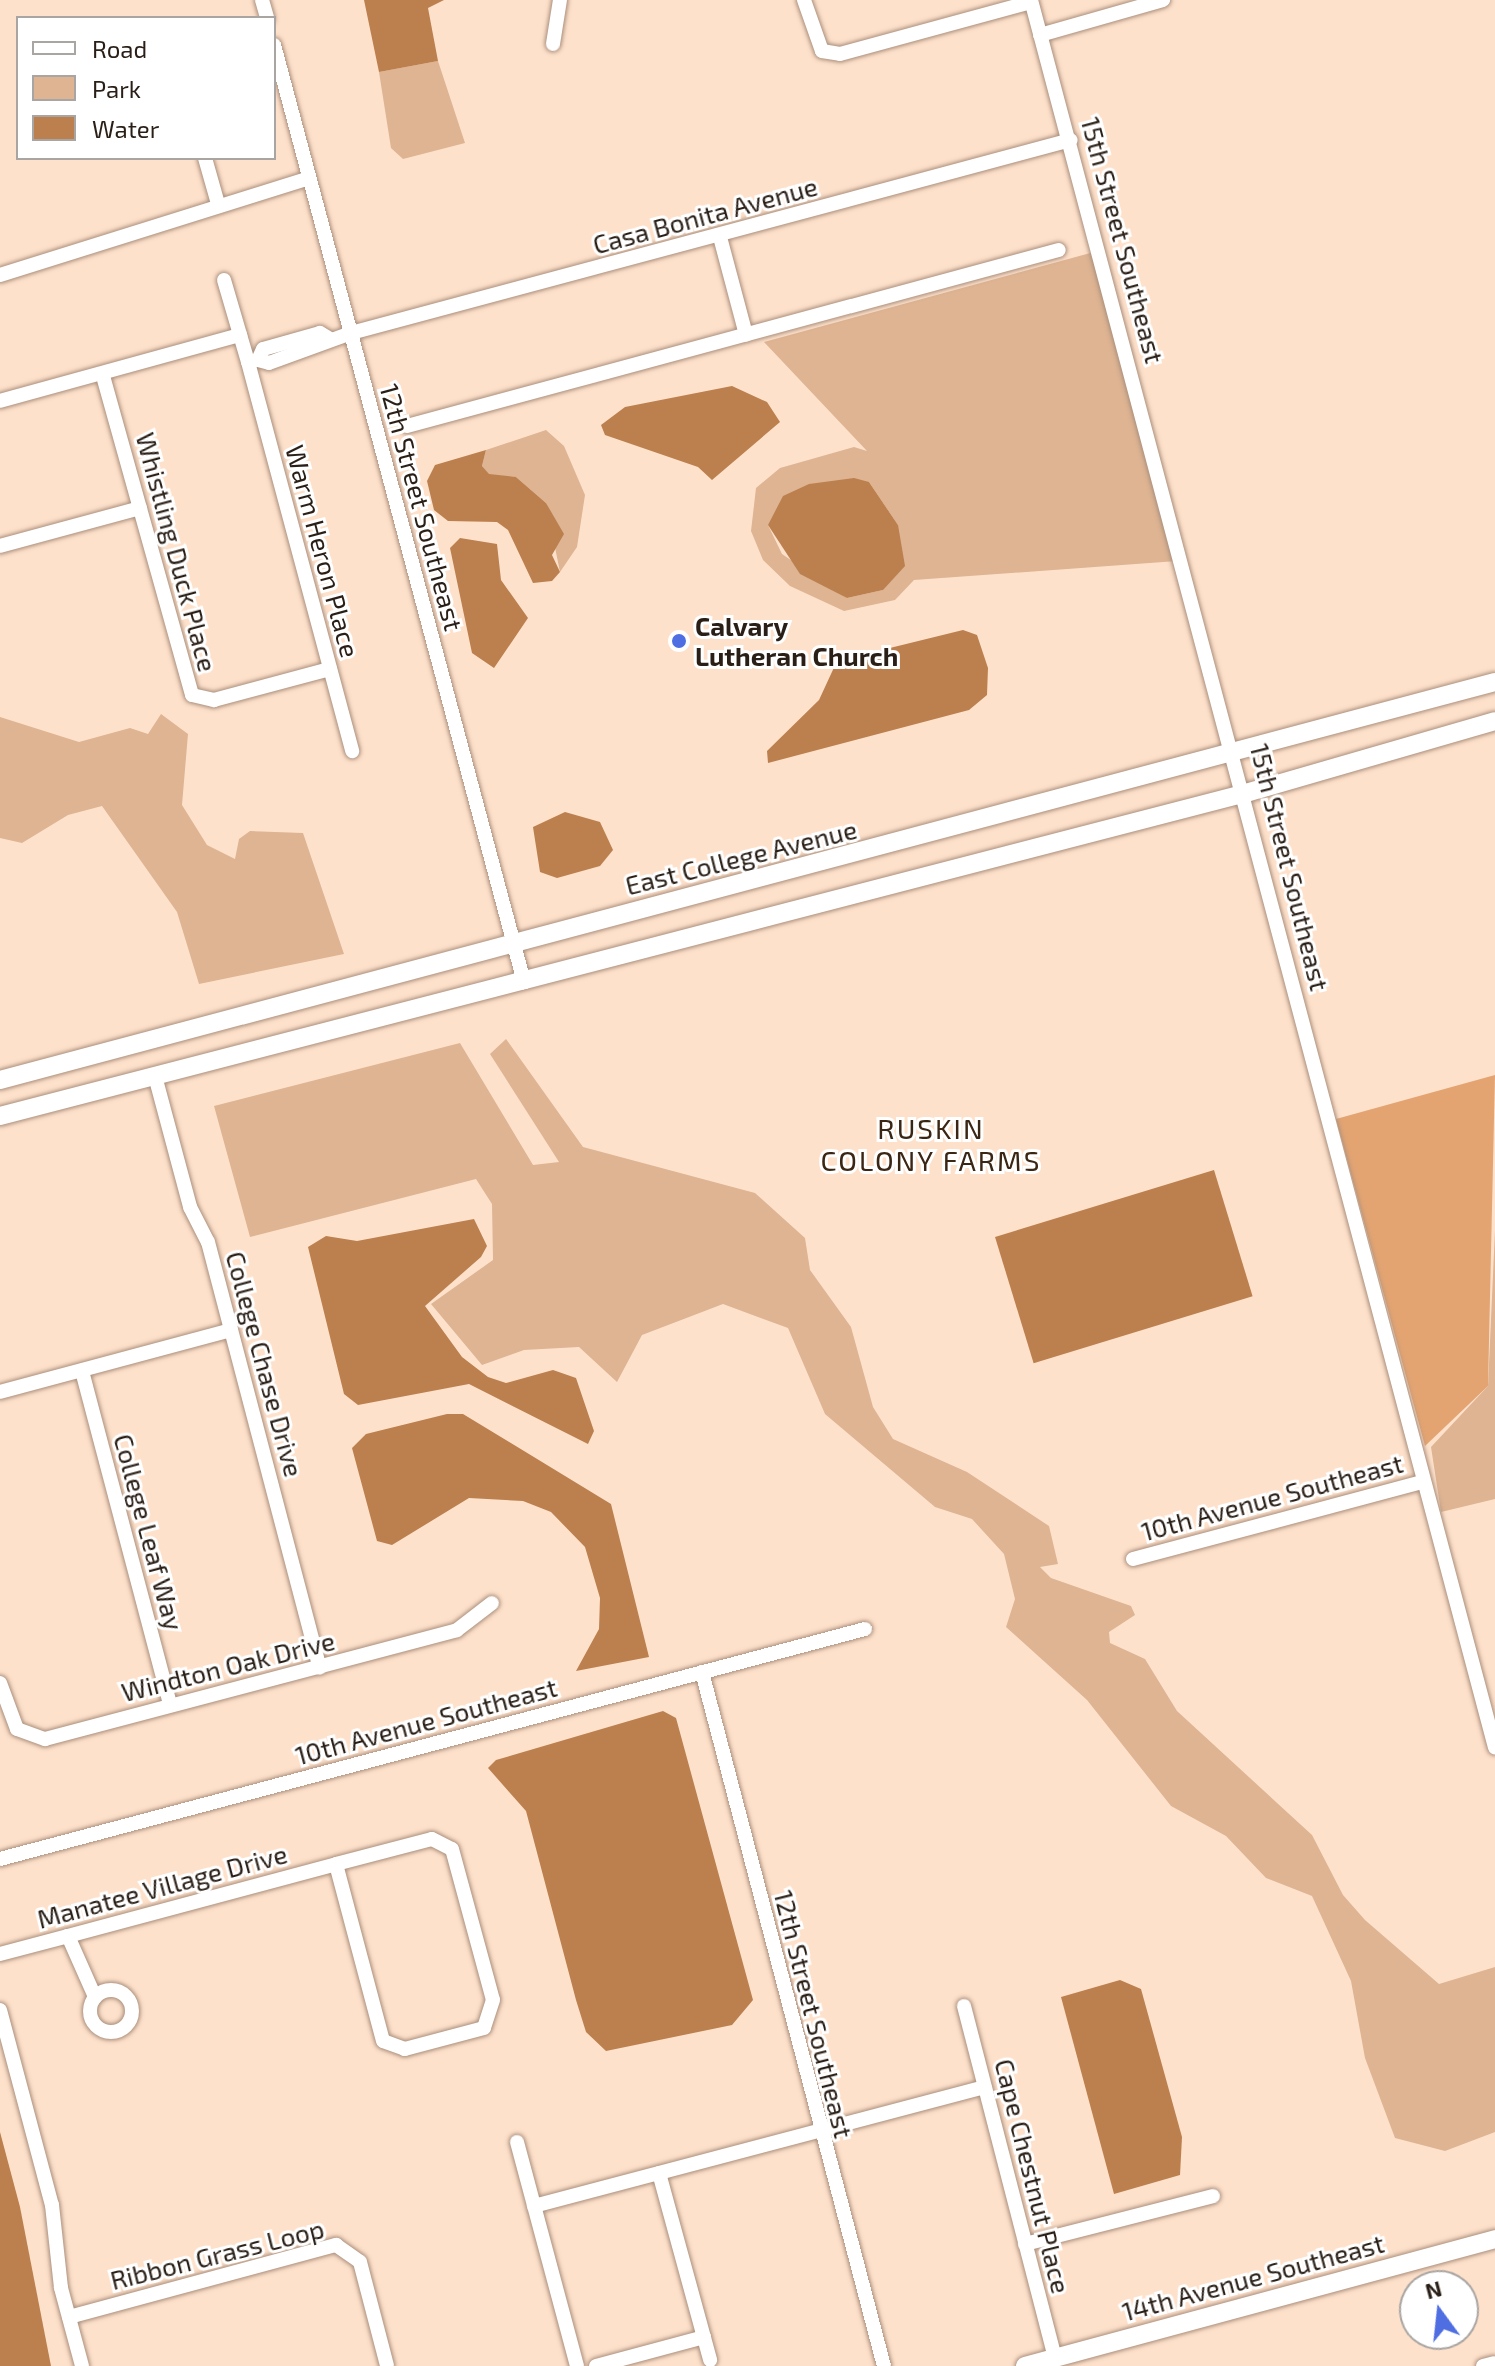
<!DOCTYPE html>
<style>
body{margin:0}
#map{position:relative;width:1495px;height:2366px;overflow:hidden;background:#fee1cb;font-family:"Exo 2",sans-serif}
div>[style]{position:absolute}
.green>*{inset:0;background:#deb493}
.forest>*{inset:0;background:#e3a472}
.water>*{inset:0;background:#bc7f4e;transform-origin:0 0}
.roads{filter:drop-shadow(0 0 2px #aa8f7c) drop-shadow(0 0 2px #aa8f7c)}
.street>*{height:14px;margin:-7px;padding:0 7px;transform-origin:7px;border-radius:7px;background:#fff}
.street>.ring{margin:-7px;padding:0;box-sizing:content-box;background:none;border:14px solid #fff;border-radius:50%}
.secondary>*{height:18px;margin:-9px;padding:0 9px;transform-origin:9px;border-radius:9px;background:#fff}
.dots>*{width:22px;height:22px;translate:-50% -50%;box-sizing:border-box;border:4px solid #fff;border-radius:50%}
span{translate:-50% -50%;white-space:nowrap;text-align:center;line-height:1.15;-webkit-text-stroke:6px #fff;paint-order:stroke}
.street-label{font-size:26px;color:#291f17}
.poi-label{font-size:26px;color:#291f17;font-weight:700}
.left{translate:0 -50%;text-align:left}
.neighbourhood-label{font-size:28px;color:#3b2614;letter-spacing:2px}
.legend{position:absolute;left:16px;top:16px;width:260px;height:144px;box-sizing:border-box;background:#fff;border:2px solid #a9a5a2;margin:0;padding:10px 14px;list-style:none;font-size:24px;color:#291f17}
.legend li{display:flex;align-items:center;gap:16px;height:40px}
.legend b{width:40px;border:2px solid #a9a5a2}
.north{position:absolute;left:1399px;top:2270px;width:80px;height:80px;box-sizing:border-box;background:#fff;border:2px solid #a9a5a2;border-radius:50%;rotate:345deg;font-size:22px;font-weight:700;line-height:32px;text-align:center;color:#291f17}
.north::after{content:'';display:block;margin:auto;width:28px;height:36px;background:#4e6ee2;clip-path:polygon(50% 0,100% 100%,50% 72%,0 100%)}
</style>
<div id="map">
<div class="green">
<i style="clip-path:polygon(438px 61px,465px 143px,403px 159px,391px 148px,379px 72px)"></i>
<i style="clip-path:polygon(evenodd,1094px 252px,1177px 561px,914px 580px,895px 600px,844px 611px,790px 586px,763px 560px,751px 531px,756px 488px,780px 468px,854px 447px,867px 451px,764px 342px,1094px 252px,869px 482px,898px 525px,883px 590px,847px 598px,782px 554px,768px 525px,869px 482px)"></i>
<i style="clip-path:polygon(546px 430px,564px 446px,585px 495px,577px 547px,560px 572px,546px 503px,516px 477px,489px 475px,482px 466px,486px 450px)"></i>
<i style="clip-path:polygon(161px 714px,188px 734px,182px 805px,207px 845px,235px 859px,239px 839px,250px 831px,303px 833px,344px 954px,199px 984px,177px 912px,102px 806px,68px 815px,22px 843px,0 838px,0 717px,79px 742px,130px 728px,148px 734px)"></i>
<i style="clip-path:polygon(506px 1039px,583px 1147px,755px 1193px,805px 1238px,810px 1270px,851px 1327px,873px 1407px,893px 1439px,967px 1472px,1049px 1526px,1058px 1564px,1040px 1567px,1051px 1578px,1131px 1606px,1135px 1615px,1109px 1632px,1110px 1643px,1145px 1659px,1177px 1711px,1312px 1835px,1343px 1895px,1365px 1920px,1439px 1984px,1495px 1967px,1495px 2132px,1445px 2151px,1395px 2138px,1365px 2058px,1351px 1981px,1312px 1896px,1266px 1878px,1226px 1836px,1171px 1806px,1087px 1700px,1006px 1627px,1015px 1599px,1004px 1554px,972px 1519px,935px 1507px,825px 1414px,788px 1328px,723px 1304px,642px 1335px,617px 1382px,579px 1347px,524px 1350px,482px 1365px,431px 1304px,493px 1260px,492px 1204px,476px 1179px,250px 1237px,214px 1106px,460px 1043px,533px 1165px,559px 1162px,490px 1054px)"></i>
<i style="clip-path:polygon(1495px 1230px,1495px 1499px,1441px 1512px,1431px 1447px,1488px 1386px)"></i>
</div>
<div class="forest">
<i style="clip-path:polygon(1495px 1075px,1488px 1386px,1425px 1446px,1336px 1119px)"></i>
</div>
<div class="water">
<i style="clip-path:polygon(364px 0,444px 0,428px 8px,438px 61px,379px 72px)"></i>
<i style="clip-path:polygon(732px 386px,767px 402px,780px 422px,712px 480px,698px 467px,605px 435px,601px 425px,625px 407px)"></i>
<i style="clip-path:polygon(486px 450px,482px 466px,489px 474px,516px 477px,546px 503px,564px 534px,552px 555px,560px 572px,552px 581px,533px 583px,508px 530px,497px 522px,448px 521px,434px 510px,427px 481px,435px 465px)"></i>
<i style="clip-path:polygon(854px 478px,869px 482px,898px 525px,905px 566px,883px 590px,847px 598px,800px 574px,768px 525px,783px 496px,809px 484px)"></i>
<i style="clip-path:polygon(460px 538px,497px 544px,501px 580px,528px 618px,494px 668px,472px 653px,450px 548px)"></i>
<i style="clip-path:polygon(963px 630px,977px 635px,988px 668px,987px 695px,969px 710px,768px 763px,767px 751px,819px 700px,837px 661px)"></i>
<i style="clip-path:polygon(565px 812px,600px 822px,613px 850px,600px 866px,557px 878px,540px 872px,533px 827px)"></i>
<i style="left:1214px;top:1170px;width:132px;height:229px;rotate:73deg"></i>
<i style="clip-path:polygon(474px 1219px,487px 1246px,481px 1257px,425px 1306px,462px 1357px,488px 1377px,506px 1383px,553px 1370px,576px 1378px,594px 1431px,588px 1444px,469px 1384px,358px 1405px,344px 1394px,308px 1247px,326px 1236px,357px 1241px)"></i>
<i style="clip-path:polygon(447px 1414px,463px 1414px,611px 1504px,649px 1657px,576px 1671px,599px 1629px,600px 1598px,585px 1547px,551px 1512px,523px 1501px,469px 1498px,392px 1545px,377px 1541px,352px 1448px,366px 1434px)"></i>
<i style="clip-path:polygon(663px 1711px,676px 1718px,753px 2000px,732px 2025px,606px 2051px,586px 2032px,576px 2000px,526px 1811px,488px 1768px,496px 1760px)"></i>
<i style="clip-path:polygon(1120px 1980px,1141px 1989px,1182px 2137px,1180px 2175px,1114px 2194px,1061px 1997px)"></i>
<i style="clip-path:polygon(0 2132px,20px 2207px,51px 2366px,0 2366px)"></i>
</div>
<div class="roads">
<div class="street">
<i style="left:262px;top:0;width:19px;rotate:74deg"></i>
<i style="left:804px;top:0;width:54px;rotate:70.6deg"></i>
<i style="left:822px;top:51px;width:18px;rotate:9deg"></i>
<i style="left:840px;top:54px;width:198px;rotate:-15.2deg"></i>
<i style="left:1031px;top:0;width:1808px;rotate:75.13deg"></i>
<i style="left:1040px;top:35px;width:128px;rotate:-15.9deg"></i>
<i style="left:553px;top:44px;width:45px;rotate:-81deg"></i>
<i style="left:274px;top:45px;width:970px;rotate:75.06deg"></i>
<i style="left:205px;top:158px;width:48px;rotate:74.2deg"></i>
<i style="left:720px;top:237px;width:101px;rotate:75.1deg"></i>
<i style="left:0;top:275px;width:324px;rotate:-17.4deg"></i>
<i style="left:224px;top:280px;width:85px;rotate:73.7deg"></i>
<i style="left:248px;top:362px;width:5px;rotate:-11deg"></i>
<i style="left:330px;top:339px;width:12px;rotate:-149deg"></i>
<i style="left:320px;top:333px;width:59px;rotate:164.3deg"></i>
<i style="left:263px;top:349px;width:12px;rotate:114deg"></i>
<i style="left:258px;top:360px;width:11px;rotate:15deg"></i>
<i style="left:269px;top:363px;width:87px;rotate:-20.1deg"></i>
<i style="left:351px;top:333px;width:745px;rotate:-15.01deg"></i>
<i style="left:248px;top:362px;width:403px;rotate:75deg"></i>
<i style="left:103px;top:376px;width:331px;rotate:74.4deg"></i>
<i style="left:192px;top:695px;width:23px;rotate:13deg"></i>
<i style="left:214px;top:700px;width:120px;rotate:-15deg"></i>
<i style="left:0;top:401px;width:249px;rotate:-15.4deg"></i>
<i style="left:407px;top:426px;width:675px;rotate:-15.11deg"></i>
<i style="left:0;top:546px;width:145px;rotate:-15.2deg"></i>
<i style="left:155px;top:1076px;width:136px;rotate:75deg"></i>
<i style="left:190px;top:1207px;width:39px;rotate:63deg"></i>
<i style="left:208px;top:1242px;width:440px;rotate:75.3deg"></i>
<i style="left:82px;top:1371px;width:345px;rotate:75.2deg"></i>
<i style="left:0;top:1392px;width:239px;rotate:-15deg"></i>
<i style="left:1133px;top:1559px;width:300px;rotate:-14.9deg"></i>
<i style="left:702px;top:1672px;width:717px;rotate:75.31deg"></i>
<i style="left:0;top:1683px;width:49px;rotate:69.7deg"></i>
<i style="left:17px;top:1729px;width:30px;rotate:20deg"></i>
<i style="left:45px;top:1739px;width:426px;rotate:-14.8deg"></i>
<i style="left:457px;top:1630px;width:44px;rotate:-37.6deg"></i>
<i style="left:0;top:1859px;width:895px;rotate:-14.89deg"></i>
<i style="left:68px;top:1936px;width:67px;rotate:66.1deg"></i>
<i style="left:0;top:1954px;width:70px;rotate:-14.8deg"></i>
<i style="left:68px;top:1936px;width:278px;rotate:-15deg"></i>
<i style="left:336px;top:1864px;width:99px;rotate:-14.6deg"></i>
<i style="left:432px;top:1839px;width:22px;rotate:27deg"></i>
<i style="left:452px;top:1849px;width:156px;rotate:74.8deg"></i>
<i style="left:493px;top:2000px;width:29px;rotate:108deg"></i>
<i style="left:484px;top:2028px;width:82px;rotate:165.1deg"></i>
<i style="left:405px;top:2049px;width:23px;rotate:-160deg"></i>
<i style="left:383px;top:2041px;width:183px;rotate:-104.9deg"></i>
<i class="ring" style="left:90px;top:1990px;width:28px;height:28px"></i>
<i style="left:964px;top:2006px;width:364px;rotate:75.5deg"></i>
<i style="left:0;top:2010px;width:202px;rotate:75.1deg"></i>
<i style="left:52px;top:2205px;width:83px;rotate:83.8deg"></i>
<i style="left:61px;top:2288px;width:81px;rotate:74.9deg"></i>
<i style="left:517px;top:2142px;width:232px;rotate:75deg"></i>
<i style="left:659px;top:2173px;width:194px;rotate:74.7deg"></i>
<i style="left:534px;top:2206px;width:466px;rotate:-14.8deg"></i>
<i style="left:1025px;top:2244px;width:194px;rotate:-14.3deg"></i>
<i style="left:69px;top:2317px;width:277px;rotate:-15.1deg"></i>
<i style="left:336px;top:2245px;width:29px;rotate:35deg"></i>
<i style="left:360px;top:2262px;width:107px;rotate:75.4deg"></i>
<i style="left:596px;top:2366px;width:112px;rotate:-15deg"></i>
<i style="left:1483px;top:2366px;width:11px;rotate:-15deg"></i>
</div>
<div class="secondary">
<i style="left:0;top:1080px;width:1547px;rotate:-14.91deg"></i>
<i style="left:0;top:1116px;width:1287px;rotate:-14.53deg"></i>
<i style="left:1246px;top:793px;width:259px;rotate:-16.1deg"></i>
<i style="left:1025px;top:2366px;width:487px;rotate:-15.1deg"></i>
</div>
</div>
<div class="dots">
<i style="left:679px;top:641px;background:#4e6ee2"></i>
</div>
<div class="street-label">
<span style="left:705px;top:215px;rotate:-15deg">Casa Bonita Avenue</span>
<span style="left:1123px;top:240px;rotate:75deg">15th Street Southeast</span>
<span style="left:422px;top:507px;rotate:75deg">12th Street Southeast</span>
<span style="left:323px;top:551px;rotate:75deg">Warm Heron Place</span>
<span style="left:177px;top:552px;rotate:75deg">Whistling Duck Place</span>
<span style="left:741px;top:857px;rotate:-14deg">East College Avenue</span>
<span style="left:1290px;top:867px;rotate:76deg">15th Street Southeast</span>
<span style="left:265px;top:1364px;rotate:75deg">College Chase Drive</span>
<span style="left:1272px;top:1497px;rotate:-15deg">10th Avenue Southeast</span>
<span style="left:149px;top:1532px;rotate:75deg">College Leaf Way</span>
<span style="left:228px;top:1666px;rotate:-14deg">Windton Oak Drive</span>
<span style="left:426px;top:1721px;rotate:-15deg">10th Avenue Southeast</span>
<span style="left:162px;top:1886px;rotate:-15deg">Manatee Village Drive</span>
<span style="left:814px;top:2014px;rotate:76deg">12th Street Southeast</span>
<span style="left:1033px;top:2176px;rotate:76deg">Cape Chestnut Place</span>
<span style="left:217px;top:2254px;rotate:-14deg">Ribbon Grass Loop</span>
<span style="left:1253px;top:2277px;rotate:-15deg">14th Avenue Southeast</span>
</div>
<div class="poi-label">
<span class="left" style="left:695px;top:641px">Calvary<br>Lutheran Church</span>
</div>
<div class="neighbourhood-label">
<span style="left:931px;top:1144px">RUSKIN<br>COLONY FARMS</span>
</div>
<ul class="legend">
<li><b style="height:10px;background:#fff"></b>Road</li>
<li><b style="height:22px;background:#deb493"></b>Park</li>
<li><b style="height:22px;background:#bc7f4e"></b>Water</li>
</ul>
<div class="north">N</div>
</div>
